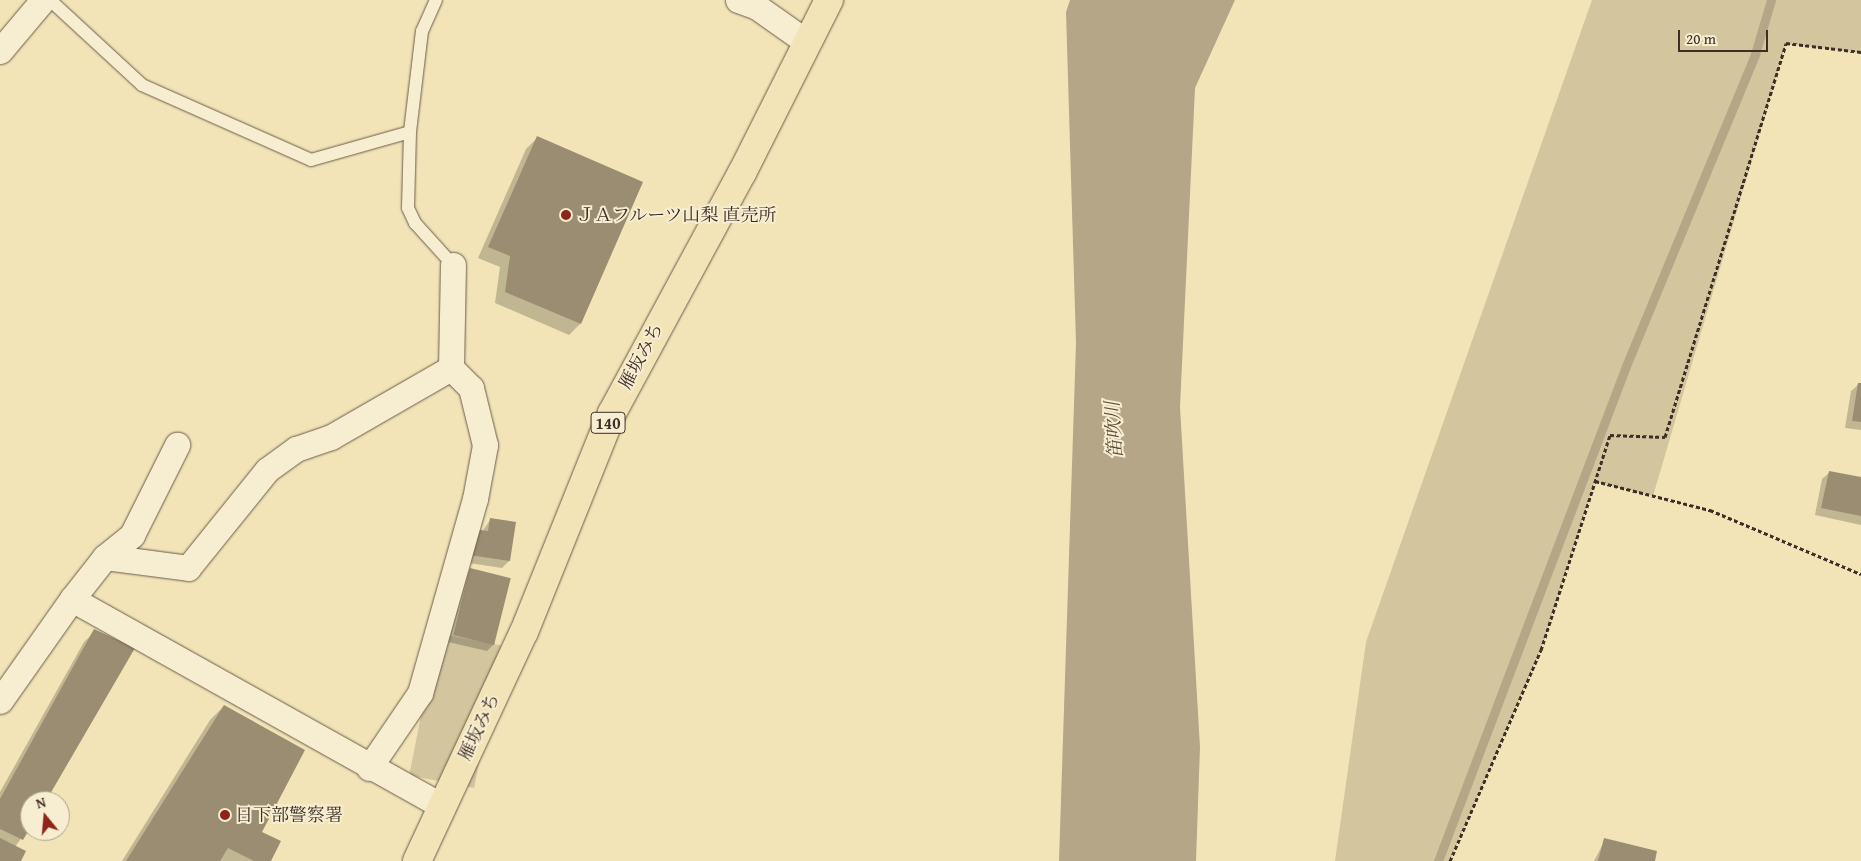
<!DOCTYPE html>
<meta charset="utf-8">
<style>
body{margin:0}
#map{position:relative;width:1861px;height:861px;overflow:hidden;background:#f2e4b7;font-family:"Gentium Book Plus","Noto Serif JP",serif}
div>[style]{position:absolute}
.green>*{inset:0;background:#d3c59e;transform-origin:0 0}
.water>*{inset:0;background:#b4a686}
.shadow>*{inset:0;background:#0003}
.stream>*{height:9px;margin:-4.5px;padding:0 4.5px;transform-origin:4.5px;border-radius:4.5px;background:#b4a686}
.building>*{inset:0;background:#9b8d71;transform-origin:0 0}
.path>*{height:3px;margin-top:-1.5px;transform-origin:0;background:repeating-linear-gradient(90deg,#3d2e26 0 4px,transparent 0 6.5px)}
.roads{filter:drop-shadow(0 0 1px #6a5c4a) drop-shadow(0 0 1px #6a5c4a)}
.lane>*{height:12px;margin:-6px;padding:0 6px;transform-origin:6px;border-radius:6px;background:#f7edd0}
.street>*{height:25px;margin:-12.5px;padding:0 12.5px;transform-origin:12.5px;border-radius:12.5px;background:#f7edd0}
.highway>*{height:28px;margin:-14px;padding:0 14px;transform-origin:14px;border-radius:14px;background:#f2e4b7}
.dots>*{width:14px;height:14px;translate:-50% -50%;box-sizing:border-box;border:2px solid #f7edd0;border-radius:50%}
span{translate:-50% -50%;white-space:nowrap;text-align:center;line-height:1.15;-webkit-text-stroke:4px #f7edd0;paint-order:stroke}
.shield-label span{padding:1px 4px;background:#f7edd0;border:1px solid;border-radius:4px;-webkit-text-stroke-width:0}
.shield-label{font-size:16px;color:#3d2e26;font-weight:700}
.poi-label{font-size:18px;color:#3d2e26}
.left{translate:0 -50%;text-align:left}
.street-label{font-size:18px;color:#3d2e26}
.water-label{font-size:19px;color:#5b4c3e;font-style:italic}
.north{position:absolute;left:20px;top:791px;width:50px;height:50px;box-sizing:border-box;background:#f7edd0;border:1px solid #ada18c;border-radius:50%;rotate:343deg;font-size:14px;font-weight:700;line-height:20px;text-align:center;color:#3d2e26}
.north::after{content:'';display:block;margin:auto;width:18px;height:22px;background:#8f2418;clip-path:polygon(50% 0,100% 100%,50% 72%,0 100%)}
.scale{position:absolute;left:1678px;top:30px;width:90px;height:22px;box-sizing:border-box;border:2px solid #3d2e26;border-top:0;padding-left:6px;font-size:15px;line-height:18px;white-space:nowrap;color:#3d2e26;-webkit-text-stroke:4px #f7edd0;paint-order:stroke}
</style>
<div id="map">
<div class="green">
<i style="clip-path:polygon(1592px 0,1861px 0,1861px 53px,1786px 44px,1653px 496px,1595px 482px,1541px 650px,1450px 861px,1335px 861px,1366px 642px)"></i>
<i style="left:437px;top:633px;width:66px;height:145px;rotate:11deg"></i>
</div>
<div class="water">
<i style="clip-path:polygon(1070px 0,1235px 0,1195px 88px,1180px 407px,1200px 747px,1196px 861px,1059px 861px,1076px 343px,1066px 12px)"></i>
</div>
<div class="shadow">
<i style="clip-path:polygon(537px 138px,642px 183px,580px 324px,569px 335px,495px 303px,500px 267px,478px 258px,526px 149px)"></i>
<i style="clip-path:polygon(1859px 384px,1861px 384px,1861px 430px,1845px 428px,1851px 391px)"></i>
<i style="clip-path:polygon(1830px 472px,1861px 479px,1861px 525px,1815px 515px,1822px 479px)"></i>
<i style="clip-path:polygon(490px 520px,509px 561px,502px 568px,462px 562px)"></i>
<i style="clip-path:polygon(470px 570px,495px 643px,487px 651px,448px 642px,463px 577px)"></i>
<i style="clip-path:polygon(95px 631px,44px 801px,30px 801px,30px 826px,15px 847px,19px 861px,0 861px,0 792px,84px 642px)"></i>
<i style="clip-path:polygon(224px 706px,270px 861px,122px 861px,210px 720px)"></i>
<i style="clip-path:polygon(1605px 840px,1654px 861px,1594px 861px)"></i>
</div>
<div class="stream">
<i style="left:1438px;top:861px;width:529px;rotate:-69.2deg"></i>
<i style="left:1626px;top:366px;width:338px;rotate:-67.5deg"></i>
<i style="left:1755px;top:54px;width:56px;rotate:-73.5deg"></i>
</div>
<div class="building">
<i style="clip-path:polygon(537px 136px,643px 182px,581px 324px,505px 292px,510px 256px,488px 247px)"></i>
<i style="clip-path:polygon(1858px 383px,1861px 383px,1861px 422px,1852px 421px)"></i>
<i style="clip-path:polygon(1829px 471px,1861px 477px,1861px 516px,1821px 508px)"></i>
<i style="clip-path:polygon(490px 518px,516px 522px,510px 561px,469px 555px,472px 529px,488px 531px)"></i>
<i style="left:470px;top:568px;width:42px;height:69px;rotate:14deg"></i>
<i style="clip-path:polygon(94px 629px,135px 648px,46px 801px,30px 801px,30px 828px,23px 840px,0 829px,0 799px)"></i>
<i style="clip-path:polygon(224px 705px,305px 750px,262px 832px,281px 841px,271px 861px,254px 861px,228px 848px,220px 861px,126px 861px)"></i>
<i style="clip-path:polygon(0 838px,26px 851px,21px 861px,0 861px)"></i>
<i style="clip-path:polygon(1604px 838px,1657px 851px,1655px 861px,1598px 861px)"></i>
</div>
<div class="path">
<i style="left:1595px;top:481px;width:119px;rotate:14.2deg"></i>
<i style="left:1710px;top:510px;width:164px;rotate:23deg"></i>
<i style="left:1450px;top:861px;width:230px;rotate:-66.7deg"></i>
<i style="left:1541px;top:650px;width:226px;rotate:-72.2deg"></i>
<i style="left:1610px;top:435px;width:55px;rotate:2.1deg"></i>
<i style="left:1665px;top:437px;width:412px;rotate:-72.9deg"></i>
<i style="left:1786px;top:43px;width:76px;rotate:6.8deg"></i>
</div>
<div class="roads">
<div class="lane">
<i style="left:50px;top:0;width:125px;rotate:42.7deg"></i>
<i style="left:142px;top:85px;width:185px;rotate:23.9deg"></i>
<i style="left:311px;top:160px;width:103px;rotate:-15.8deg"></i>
<i style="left:436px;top:0;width:34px;rotate:114deg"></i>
<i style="left:422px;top:31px;width:102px;rotate:96.8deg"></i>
<i style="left:410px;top:132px;width:76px;rotate:91.5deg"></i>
<i style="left:408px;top:208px;width:17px;rotate:65deg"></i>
<i style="left:415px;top:223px;width:57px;rotate:47.9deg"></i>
</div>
<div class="street">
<i style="left:738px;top:0;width:20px;rotate:20deg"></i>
<i style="left:757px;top:7px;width:62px;rotate:35.2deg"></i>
<i style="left:0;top:51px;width:67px;rotate:-49.9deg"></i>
<i style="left:105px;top:557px;width:35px;rotate:-39deg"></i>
<i style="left:132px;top:535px;width:101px;rotate:-63.4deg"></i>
<i style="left:0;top:701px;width:125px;rotate:-54.8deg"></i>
<i style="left:369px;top:768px;width:91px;rotate:-55.8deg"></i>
<i style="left:420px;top:693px;width:202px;rotate:-74.2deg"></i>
<i style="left:475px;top:499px;width:55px;rotate:-79.5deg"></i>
<i style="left:485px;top:445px;width:59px;rotate:-103.8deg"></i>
<i style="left:471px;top:388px;width:28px;rotate:-135deg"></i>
<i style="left:451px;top:368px;width:103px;rotate:-88.9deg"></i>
<i style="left:442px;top:806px;width:424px;rotate:-150.8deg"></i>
<i style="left:72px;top:599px;width:53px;rotate:-51.8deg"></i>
<i style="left:105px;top:557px;width:84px;rotate:7.5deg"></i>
<i style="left:188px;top:568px;width:126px;rotate:-51.1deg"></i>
<i style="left:267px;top:470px;width:36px;rotate:-36deg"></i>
<i style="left:296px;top:449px;width:37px;rotate:-19deg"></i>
<i style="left:331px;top:437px;width:138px;rotate:-29.9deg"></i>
</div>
<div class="highway">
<i style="left:417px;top:861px;width:253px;rotate:-65deg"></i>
<i style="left:524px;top:632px;width:236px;rotate:-68.1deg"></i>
<i style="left:612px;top:413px;width:273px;rotate:-61.6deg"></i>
<i style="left:742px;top:173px;width:194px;rotate:-63.3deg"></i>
</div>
</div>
<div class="dots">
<i style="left:566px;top:215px;background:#8f2418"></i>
<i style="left:225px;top:815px;background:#8f2418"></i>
</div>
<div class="shield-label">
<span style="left:608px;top:423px">140</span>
</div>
<div class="poi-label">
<span class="left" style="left:576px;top:215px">ＪＡフルーツ山梨 直売所</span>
<span class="left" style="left:235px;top:815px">日下部警察署</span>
</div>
<div class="street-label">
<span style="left:641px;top:356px;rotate:-62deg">雁坂みち</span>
<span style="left:479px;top:727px;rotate:-65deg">雁坂みち</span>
</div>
<div class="water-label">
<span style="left:1114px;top:430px;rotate:-94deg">笛吹川</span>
</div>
<div class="north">N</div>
<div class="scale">20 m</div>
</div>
